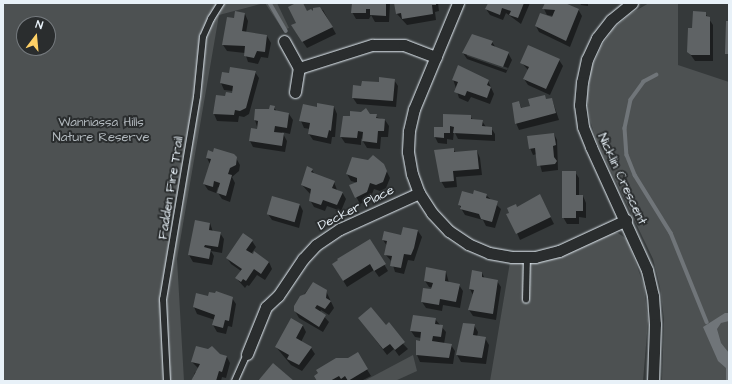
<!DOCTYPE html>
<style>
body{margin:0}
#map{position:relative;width:732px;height:384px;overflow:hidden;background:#35393a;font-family:"Architects Daughter",sans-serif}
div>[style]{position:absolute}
.green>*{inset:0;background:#4d5152}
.water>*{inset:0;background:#707579}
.shadow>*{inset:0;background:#0007}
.stream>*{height:3.5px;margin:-1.75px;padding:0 1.75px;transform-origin:1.75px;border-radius:1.75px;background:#707579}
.building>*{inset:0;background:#5f6365;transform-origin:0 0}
.roads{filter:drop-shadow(0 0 1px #e8f1f8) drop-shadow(0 0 1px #e8f1f8)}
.service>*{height:5.5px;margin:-2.75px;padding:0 2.75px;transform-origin:2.75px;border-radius:2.75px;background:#2a2d2e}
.minor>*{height:11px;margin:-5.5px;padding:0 5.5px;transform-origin:5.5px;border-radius:5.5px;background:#2a2d2e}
span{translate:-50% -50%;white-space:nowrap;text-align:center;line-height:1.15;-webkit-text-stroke:4px #2a2d2e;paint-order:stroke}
.park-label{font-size:13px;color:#b2b9be}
.street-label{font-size:13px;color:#e8f1f8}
.frame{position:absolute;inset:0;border:4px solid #e8f1f8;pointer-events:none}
.north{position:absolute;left:16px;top:16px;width:40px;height:40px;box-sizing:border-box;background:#2a2d2e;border:1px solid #767b7f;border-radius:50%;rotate:16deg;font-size:11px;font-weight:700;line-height:16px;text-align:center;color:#e8f1f8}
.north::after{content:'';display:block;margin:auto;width:14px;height:18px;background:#ffd166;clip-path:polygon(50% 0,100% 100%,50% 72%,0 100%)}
</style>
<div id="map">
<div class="green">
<i style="clip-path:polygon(evenodd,3px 3px,264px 3px,219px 15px,177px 259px,184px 381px,3px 381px,3px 3px,24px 24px,48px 24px,48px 48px,24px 48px,24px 24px)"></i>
<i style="clip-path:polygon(265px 3px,277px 3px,289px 28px,283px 30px)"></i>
<i style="clip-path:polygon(649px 3px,678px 3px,678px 65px,729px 82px,729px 381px,662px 381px,664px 319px,660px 287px,653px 259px,597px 142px,590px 120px,587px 96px,591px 69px,601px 47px,613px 29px,630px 14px)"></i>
<i style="clip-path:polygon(610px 233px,618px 233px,627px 239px,644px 286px,648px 321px,643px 381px,490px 381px,510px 262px,529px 262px)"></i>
<i style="clip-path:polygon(413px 355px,417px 371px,395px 381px,364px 381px)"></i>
</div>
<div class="water">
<i style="clip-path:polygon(725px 313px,729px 313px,729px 321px,721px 323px,717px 329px,721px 343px,729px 353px,729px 381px,726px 381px,726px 368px,718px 361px,703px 327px)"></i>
</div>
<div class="shadow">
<i style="clip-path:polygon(298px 3px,302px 3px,307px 12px,313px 13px,316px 8px,323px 10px,336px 34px,307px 48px,292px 26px,297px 23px)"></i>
<i style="clip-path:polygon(353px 3px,390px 3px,389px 22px,375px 22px,371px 15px,369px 19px,356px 19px,352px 12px)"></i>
<i style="clip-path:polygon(402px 3px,438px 3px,439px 11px,435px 12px,436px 20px,407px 25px,397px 14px)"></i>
<i style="clip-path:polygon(488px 3px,530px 3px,521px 24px,506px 13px,503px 20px,490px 15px,486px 9px)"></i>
<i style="clip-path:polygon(546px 3px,563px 3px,578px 9px,582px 16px,570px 47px,539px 32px,536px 26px,552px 19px,553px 16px,547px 15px,544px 9px)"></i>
<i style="clip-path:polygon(580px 3px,588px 3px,588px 6px,581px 5px)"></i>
<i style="clip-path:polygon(705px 13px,713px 25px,713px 61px,695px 61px,688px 51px,693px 29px)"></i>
<i style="clip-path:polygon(245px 14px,248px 21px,246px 33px,267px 36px,271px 43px,268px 58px,261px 57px,258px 64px,248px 62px,245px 53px,227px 51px,223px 45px,235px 20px)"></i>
<i style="clip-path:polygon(evenodd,492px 42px,496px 48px,508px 53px,512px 60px,506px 73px,467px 59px,463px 53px,492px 42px,467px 54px,508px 68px,507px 70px,467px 56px,467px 54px)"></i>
<i style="clip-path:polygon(559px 60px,563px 66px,550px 95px,528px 85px,524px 79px,528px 70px,521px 62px)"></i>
<i style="clip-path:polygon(255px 72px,259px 78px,249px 114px,244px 117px,239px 116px,238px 122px,217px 121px,214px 114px,217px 96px,226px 98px,233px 94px,233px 91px,224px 90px,221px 83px,229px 74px)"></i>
<i style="clip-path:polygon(453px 79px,488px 81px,494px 94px,490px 104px,471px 97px,468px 102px,459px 98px)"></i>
<i style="clip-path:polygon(394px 80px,398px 86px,396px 107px,357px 104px,353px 98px,362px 87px)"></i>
<i style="clip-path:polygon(552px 99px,559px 120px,519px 130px,516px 123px,519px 102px,522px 109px)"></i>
<i style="clip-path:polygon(274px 107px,277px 112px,289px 114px,293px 120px,290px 134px,282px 132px,287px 141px,285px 152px,253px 147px,250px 141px,258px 130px,255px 120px)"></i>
<i style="clip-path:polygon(334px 107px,337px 114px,335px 137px,332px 137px,331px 144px,313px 140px,309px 134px,310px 129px,304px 128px,301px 121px,317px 108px)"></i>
<i style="clip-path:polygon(370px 115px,385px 120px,389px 126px,388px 137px,381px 137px,380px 149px,367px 148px,361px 138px,361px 145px,345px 143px,341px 137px)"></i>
<i style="clip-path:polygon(470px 116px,473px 120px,482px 121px,486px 127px,491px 128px,495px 134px,495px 141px,458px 139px,454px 131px,453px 140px,447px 139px,447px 144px,438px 143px,435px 137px,443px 128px)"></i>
<i style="clip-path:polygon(554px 134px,557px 140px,558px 170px,542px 172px,537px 154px,533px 155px,530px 148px)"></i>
<i style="clip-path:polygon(453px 149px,456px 153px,477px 151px,480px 158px,482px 175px,456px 177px,457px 187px,445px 188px,441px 181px)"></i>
<i style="clip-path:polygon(207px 158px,236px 158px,240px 165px,239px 171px,232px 177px,235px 183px,230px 202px,222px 199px,218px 193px,220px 188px,218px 187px,216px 193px,208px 190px,204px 184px,210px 164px)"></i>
<i style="clip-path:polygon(383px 164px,390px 178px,386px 188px,380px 191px,374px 189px,370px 199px,360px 204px,350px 185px,358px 183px,351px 181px,347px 174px)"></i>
<i style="clip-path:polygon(312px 170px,315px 175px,334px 182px,337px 190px,342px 192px,346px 199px,341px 211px,327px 206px,325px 211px,314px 207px,310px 200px,312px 196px,302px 185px)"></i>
<i style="clip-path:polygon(575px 172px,579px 178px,579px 196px,583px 196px,586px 203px,586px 218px,579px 217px,579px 224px,567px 224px,563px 217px)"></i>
<i style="clip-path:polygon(486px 195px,501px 209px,495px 228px,486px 226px,483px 220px,465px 215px,459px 205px,473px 196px)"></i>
<i style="clip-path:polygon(543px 202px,554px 224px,520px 240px,517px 233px,517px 209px)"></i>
<i style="clip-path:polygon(300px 205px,303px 211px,299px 228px,272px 220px,268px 214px)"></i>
<i style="clip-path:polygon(210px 223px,213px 232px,220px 233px,224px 239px,222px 253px,211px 251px,214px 256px,212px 265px,193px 262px,189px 255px)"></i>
<i style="clip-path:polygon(418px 231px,422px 237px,414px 261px,408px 260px,404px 274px,395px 272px,392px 262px,385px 254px,387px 246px,383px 240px)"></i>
<i style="clip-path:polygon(370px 240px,388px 271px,379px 277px,374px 270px,347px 287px,333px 264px)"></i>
<i style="clip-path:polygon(252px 241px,256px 247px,251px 254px,269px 262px,272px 269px,265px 280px,257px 275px,249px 286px,247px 285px,245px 288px,236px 278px,241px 271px,231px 264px,227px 258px)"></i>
<i style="clip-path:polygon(473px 271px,482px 273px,485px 279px,497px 281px,501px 287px,496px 320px,473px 316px,469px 310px,473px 295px,470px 289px)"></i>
<i style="clip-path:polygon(446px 272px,449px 283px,459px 285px,463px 291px,460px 308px,443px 305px,442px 311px,426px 308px,422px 302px,433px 288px,429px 287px,425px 281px)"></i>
<i style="clip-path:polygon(313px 283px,326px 291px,334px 308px,329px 315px,321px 310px,320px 312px,329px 322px,323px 332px,299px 318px,295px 311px,295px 306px)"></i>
<i style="clip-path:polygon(209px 297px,232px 298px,236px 304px,232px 327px,228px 326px,226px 334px,217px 332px,213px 325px,215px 320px,197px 314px,194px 307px)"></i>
<i style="clip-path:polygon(359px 318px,386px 326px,408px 349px,399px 356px,394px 349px,387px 355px)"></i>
<i style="clip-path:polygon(435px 319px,446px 332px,444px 344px,451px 345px,455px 351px,453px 364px,420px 362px,417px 355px,416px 341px,421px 342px,421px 338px,415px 337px,411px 331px)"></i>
<i style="clip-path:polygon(291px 320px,303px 326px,306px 332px,301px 342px,311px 348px,315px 354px,302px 371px,291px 365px,276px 347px)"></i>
<i style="clip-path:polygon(464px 324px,474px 325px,478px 332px,477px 337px,485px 338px,489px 345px,486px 364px,461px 362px,457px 355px)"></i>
<i style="clip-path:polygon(212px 348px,219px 355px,227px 357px,230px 363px,226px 378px,222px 377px,221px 381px,192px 381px,195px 372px,198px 373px,199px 369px,192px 362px)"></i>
<i style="clip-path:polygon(357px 353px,371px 376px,361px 381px,318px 381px)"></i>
</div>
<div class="stream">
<i style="left:270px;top:3px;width:32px;rotate:60deg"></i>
<i style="left:657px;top:75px;width:15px;rotate:152deg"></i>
<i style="left:644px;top:82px;width:22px;rotate:126deg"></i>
<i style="left:631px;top:100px;width:29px;rotate:102deg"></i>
<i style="left:625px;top:128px;width:27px;rotate:86deg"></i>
<i style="left:627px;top:155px;width:22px;rotate:68deg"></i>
<i style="left:635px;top:175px;width:68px;rotate:58.2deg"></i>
<i style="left:671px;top:233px;width:96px;rotate:68deg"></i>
</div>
<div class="building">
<i style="clip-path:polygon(296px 3px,303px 3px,307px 11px,311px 9px,313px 11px,313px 8px,320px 7px,333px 27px,302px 42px,291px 25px,296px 23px,288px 7px)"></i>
<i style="clip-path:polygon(352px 3px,386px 3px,386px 16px,370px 15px,370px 9px,366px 9px,366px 13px,351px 13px)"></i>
<i style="clip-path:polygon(394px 3px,436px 3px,436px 5px,432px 5px,433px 14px,402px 19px,401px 13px,396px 14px)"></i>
<i style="clip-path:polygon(488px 3px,524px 3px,518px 18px,509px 15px,511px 11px,502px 8px,500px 15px,485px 9px)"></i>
<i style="clip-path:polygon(545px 3px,565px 3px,579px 9px,566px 41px,535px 26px,540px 13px,552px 17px,555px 10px,542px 9px)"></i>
<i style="clip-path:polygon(235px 11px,245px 13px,242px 31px,267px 35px,265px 52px,257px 51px,254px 58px,244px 56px,245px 46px,222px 45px,227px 17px,234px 18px)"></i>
<i style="clip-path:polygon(693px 11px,706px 12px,706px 16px,710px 17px,710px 55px,691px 55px,687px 52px,688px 28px,692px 28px)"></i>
<i style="clip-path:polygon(726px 21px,729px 21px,729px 54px,725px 54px)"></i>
<i style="clip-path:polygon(472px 34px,493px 41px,491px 45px,509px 52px,503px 67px,462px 53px)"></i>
<i style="clip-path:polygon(528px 45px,560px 59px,546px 89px,523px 79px,529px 67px,520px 63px)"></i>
<i style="clip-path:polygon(458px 65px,489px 80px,487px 85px,491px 87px,487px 98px,467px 91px,465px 96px,454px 92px,458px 82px,452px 80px)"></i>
<i style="clip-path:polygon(230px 67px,256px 71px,246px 108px,240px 111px,235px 110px,234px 115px,213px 114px,216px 95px,225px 96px,226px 92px,232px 93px,233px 86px,220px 83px,222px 72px,229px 73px)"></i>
<i style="clip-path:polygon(379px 77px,395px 79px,393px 101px,352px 98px,353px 85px,361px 86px,362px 81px,379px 82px)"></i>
<i style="clip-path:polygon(545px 95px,546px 99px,552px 98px,556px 113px,515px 124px,512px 103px,519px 101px,521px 108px,530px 106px,528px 99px)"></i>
<i style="clip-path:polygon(317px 103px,334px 106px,331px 131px,329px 130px,327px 138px,308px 134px,310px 123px,299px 121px,303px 104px,317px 107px)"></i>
<i style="clip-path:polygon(270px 105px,275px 106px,274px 110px,289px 113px,287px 128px,275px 126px,274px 132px,284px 133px,282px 146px,249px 141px,251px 128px,257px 129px,258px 121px,254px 120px,255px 109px,269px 109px)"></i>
<i style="clip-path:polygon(366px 108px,370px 114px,377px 114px,376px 118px,385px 119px,384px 131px,378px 131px,377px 143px,362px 141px,363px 132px,358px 131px,357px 138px,340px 137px,343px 116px,350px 116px,350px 111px,361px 112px)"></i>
<i style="clip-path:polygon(443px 114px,471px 115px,471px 119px,483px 120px,482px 126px,492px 127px,492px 135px,453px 133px,454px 127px,450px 126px,450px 133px,444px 133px,444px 138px,434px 137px,434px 127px,443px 127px)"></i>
<i style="clip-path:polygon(554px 133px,556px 145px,553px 146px,554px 157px,557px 161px,555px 164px,537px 166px,535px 148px,529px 149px,527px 136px)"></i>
<i style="clip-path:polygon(214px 148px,234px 154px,237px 157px,236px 165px,230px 168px,228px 174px,232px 175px,226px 196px,217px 193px,220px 183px,214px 181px,213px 187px,203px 184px,211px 159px,206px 158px,208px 150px,213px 152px)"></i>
<i style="clip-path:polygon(454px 148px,454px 152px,477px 150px,479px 169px,453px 171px,454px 181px,440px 182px,434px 150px)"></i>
<i style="clip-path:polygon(373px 155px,384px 164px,387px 171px,383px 182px,376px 185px,370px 183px,367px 192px,355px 198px,349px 185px,357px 182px,357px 178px,346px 174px,352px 157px,368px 160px)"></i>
<i style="clip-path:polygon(307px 166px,313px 169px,311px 172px,335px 181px,332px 188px,343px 192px,337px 205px,323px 200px,321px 205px,309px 201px,311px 189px,301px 185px)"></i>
<i style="clip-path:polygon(562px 171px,576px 171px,576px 195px,583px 195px,583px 211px,576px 211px,576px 218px,562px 218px)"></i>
<i style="clip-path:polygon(474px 190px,487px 194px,486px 198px,498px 201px,492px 222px,481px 219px,479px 214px,460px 209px,461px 206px,458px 205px,462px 191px,473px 194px)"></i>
<i style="clip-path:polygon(540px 194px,551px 217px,516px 234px,506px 214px,509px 213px,507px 208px,516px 204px,517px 207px)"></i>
<i style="left:272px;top:196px;width:29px;height:19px;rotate:16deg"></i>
<i style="clip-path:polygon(195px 220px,210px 223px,209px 230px,221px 232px,218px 247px,205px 245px,204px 247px,211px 249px,209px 259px,188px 255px)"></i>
<i style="clip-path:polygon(403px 227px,418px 230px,414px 248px,411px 255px,404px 254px,401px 268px,390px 266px,392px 256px,384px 255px,387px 241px,382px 240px,384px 231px,401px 235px)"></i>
<i style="clip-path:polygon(243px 233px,253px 240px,246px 250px,253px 254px,254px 251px,269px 262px,261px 274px,254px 269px,246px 281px,243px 279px,241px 282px,235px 278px,242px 269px,226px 258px)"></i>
<i style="clip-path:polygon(370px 239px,386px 264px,374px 271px,370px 264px,343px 281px,332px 264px,338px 260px,337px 259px)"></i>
<i style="clip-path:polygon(426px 267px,446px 271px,445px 281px,460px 284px,456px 302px,440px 299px,439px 305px,421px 302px,423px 288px,431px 289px,433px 283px,424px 281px)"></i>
<i style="clip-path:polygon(472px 270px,482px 272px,482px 277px,498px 280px,493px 314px,468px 310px,474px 290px,469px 289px)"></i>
<i style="clip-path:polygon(313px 282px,327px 290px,326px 298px,331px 301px,325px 309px,317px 305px,315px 308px,326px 315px,319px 327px,294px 311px,294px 306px,300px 296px,305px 294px)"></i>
<i style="clip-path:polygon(216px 291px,233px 297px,229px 321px,225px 320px,223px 328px,212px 325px,215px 315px,193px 307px,196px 293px,208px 296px,209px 292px,215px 293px)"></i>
<i style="clip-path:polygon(371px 307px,386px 325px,389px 322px,405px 342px,395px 350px,390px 344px,383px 349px,358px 318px)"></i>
<i style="clip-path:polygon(413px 315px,436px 318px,435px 324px,443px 325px,441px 337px,433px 336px,432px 341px,452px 344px,449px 358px,416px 355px,416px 340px,420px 341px,421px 332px,410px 331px)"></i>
<i style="clip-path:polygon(291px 318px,303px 325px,296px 338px,312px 347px,299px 365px,287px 359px,289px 355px,275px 347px)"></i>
<i style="clip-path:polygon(463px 323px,475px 324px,473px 335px,486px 337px,482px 358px,456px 355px)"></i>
<i style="clip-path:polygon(196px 346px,208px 349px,212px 346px,220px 354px,227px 356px,222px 372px,219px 371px,216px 381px,191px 381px,200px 364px,191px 362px)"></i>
<i style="clip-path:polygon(358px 352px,368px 369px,348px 381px,345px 376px,341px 379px,339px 376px,330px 381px,317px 381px,314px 376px,318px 373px,316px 370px,336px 358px,348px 358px)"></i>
<i style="clip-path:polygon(273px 363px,294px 381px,258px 381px)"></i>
</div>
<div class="roads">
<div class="service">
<i style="left:526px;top:300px;width:43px;rotate:-88.7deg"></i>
<i style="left:167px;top:381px;width:81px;rotate:-92.8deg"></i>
<i style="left:163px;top:300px;width:206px;rotate:-80.5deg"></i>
<i style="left:197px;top:97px;width:60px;rotate:-84.3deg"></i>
<i style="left:203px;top:37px;width:20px;rotate:-66deg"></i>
<i style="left:211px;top:19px;width:19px;rotate:-58deg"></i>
<i style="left:235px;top:381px;width:30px;rotate:-66deg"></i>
</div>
<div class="minor">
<i style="left:458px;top:3px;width:115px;rotate:112.5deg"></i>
<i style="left:414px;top:109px;width:23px;rotate:103deg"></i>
<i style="left:409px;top:131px;width:21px;rotate:93deg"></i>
<i style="left:408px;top:152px;width:22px;rotate:80deg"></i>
<i style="left:412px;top:174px;width:20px;rotate:70deg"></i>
<i style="left:419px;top:193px;width:24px;rotate:57deg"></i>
<i style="left:432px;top:213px;width:25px;rotate:47deg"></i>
<i style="left:449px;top:231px;width:23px;rotate:34deg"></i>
<i style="left:468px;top:244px;width:23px;rotate:23deg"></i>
<i style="left:489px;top:253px;width:23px;rotate:10deg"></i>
<i style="left:512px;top:257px;width:23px"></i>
<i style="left:535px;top:257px;width:25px;rotate:-14deg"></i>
<i style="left:559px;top:251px;width:74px;rotate:-24.8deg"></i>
<i style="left:632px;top:3px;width:27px;rotate:141deg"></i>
<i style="left:611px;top:20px;width:23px;rotate:128deg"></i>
<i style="left:597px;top:38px;width:23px;rotate:115deg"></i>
<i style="left:587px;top:59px;width:24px;rotate:102deg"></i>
<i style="left:582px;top:82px;width:23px;rotate:95deg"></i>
<i style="left:580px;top:105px;width:22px;rotate:82deg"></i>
<i style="left:583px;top:127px;width:22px;rotate:68deg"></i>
<i style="left:591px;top:147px;width:135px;rotate:65.5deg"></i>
<i style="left:647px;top:270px;width:27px;rotate:77deg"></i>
<i style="left:653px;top:296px;width:28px;rotate:86deg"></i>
<i style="left:655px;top:324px;width:57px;rotate:92deg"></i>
<i style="left:284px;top:41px;width:31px;rotate:61deg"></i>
<i style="left:295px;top:92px;width:24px;rotate:-81deg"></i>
<i style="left:299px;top:68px;width:77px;rotate:-17.5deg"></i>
<i style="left:372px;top:45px;width:32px"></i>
<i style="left:404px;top:45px;width:34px;rotate:21deg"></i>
<i style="left:247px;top:354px;width:51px;rotate:-68deg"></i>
<i style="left:266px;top:307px;width:16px;rotate:-43deg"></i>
<i style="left:278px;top:296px;width:45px;rotate:-56deg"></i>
<i style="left:303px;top:259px;width:19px;rotate:-47deg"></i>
<i style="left:316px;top:245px;width:29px;rotate:-34deg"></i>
<i style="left:340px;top:229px;width:87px;rotate:-24.5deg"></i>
</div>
</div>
<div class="park-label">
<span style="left:101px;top:130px">Wanniassa Hills<br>Nature Reserve</span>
</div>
<div class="street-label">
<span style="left:622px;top:179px;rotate:65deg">Nicklin Crescent</span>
<span style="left:171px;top:188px;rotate:-81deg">Fadden Fire Trail</span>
<span style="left:356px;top:208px;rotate:-27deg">Decker Place</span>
</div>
<div class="frame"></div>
<div class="north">N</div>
</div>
